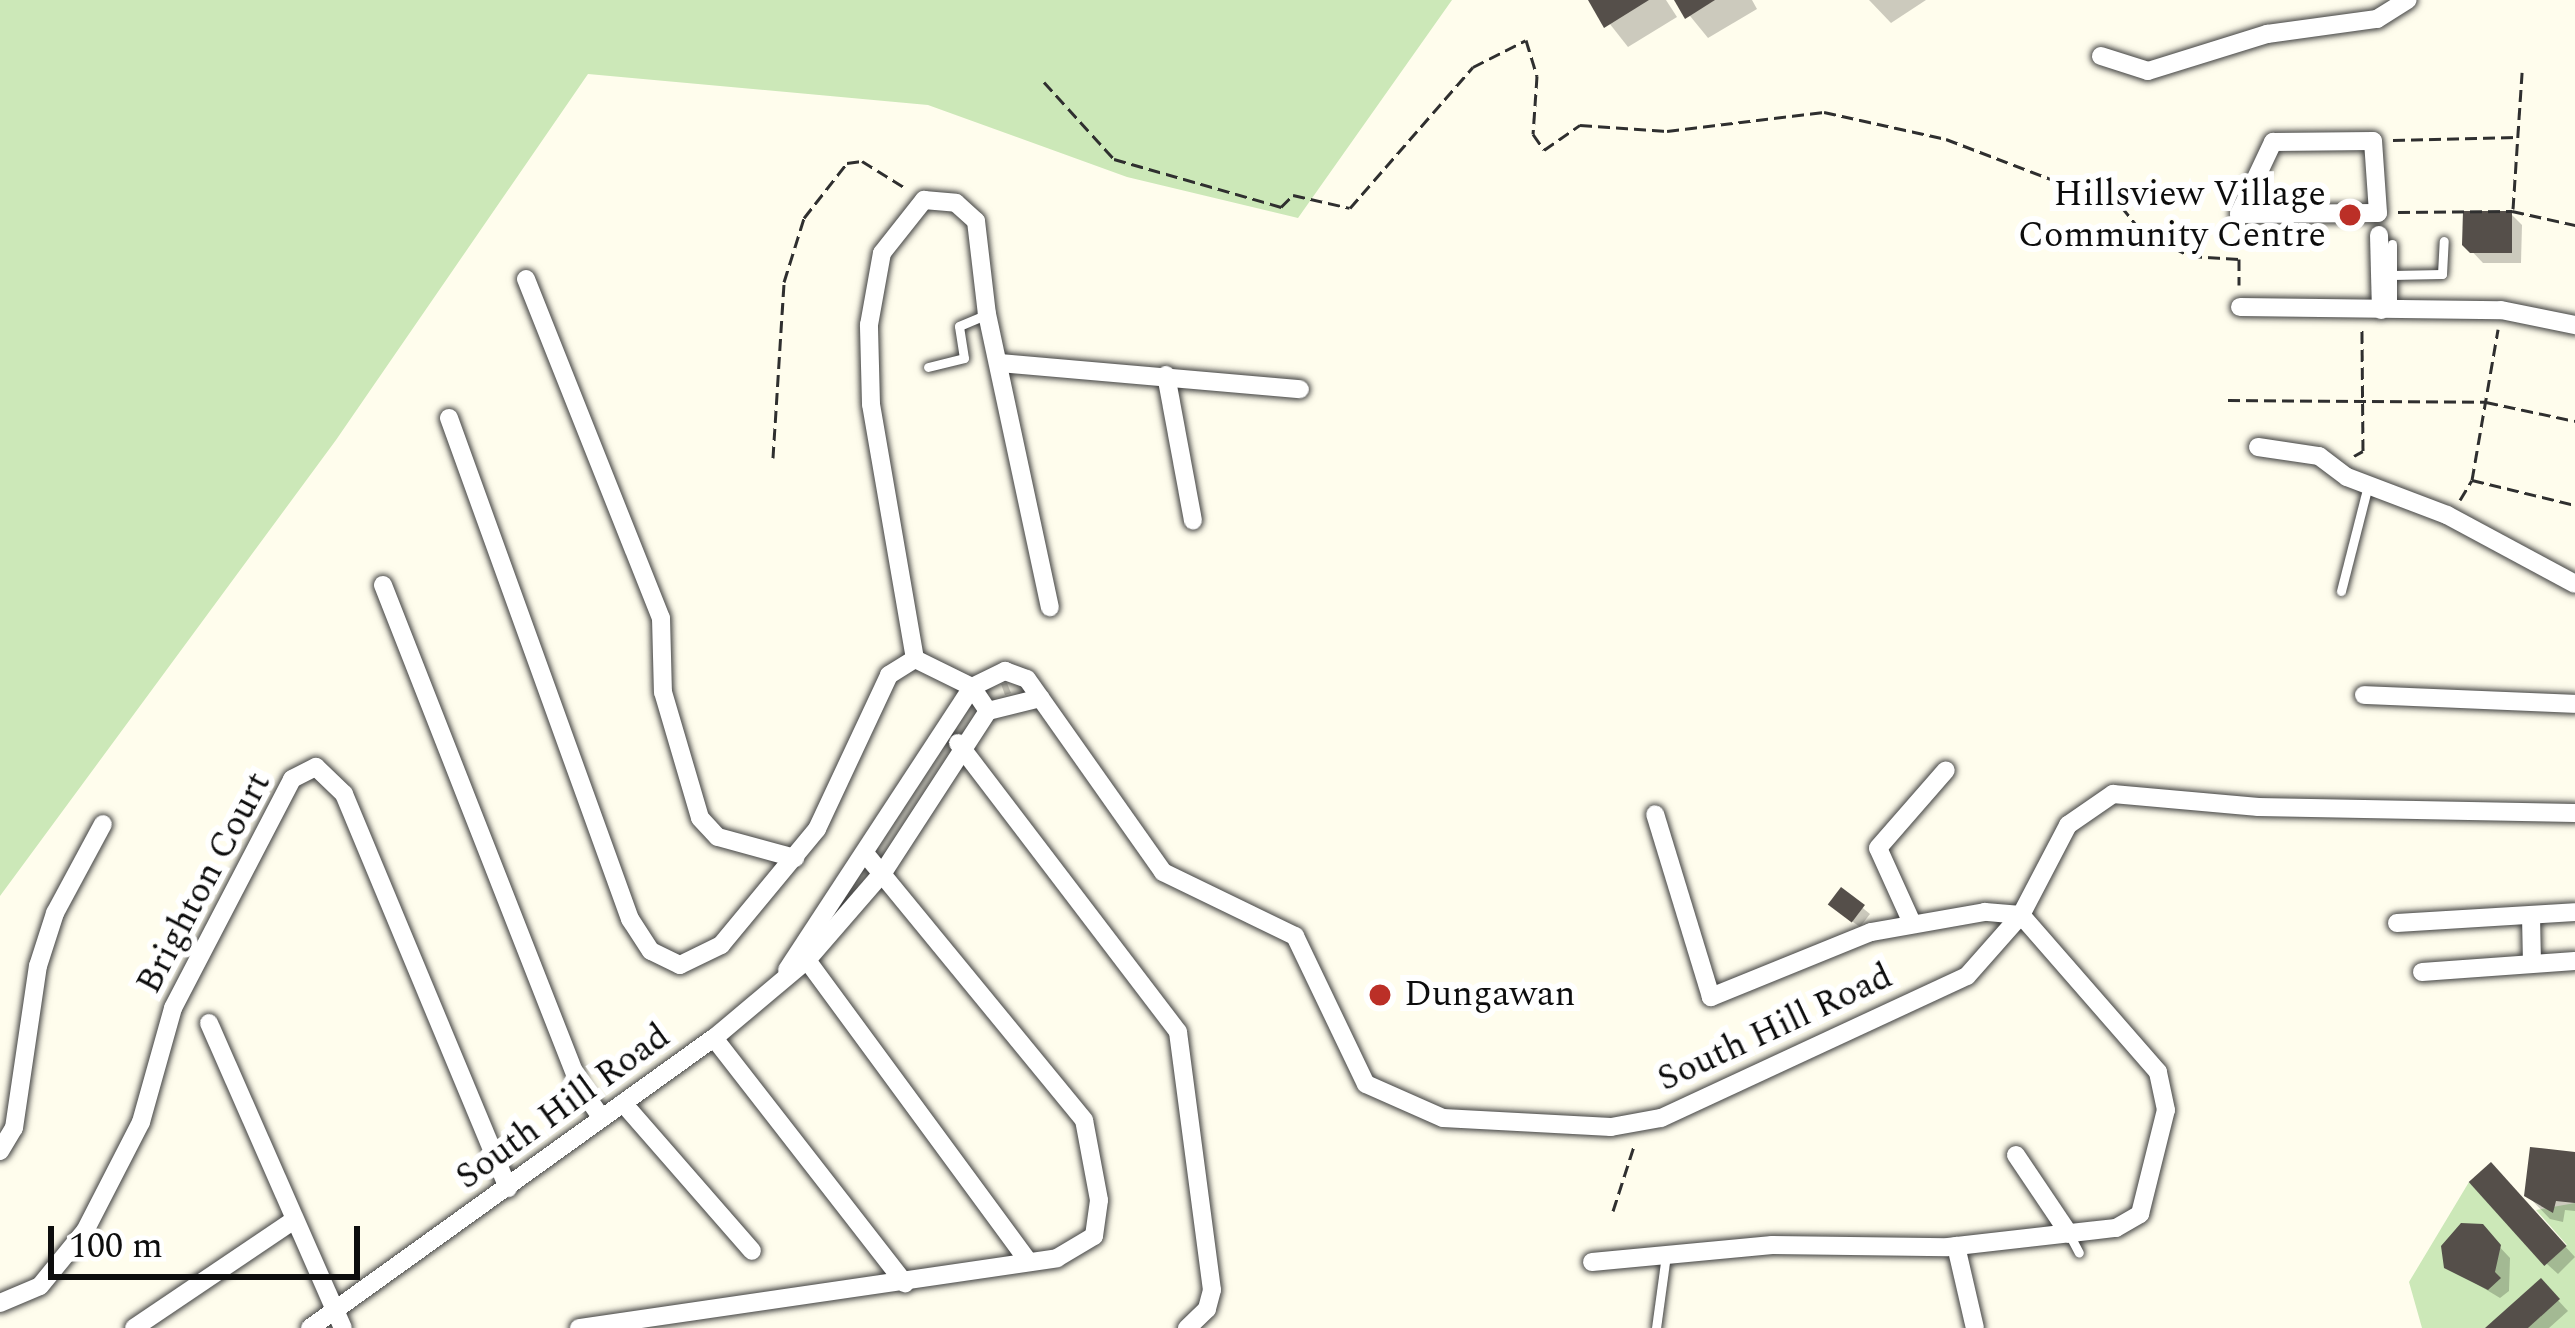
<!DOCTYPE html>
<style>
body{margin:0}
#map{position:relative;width:2575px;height:1328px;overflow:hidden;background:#fffded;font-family:Spectral,serif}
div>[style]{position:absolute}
.green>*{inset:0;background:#cce8b8}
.shadow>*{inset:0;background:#0003}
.building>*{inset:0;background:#554f4a;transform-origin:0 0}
.path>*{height:3px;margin-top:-1.5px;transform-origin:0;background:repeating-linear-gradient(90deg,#2f2f2f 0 12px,transparent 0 18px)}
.roads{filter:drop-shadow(0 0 3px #404040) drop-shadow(0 0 3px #404040)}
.lane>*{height:9px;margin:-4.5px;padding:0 4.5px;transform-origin:4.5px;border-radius:4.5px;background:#fff}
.street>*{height:18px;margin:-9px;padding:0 9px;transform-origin:9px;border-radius:9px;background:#fff}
.dots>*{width:33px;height:33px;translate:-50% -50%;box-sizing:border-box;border:6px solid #fff;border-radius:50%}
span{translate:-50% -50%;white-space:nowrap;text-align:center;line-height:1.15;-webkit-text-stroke:12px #fff;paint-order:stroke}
.poi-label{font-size:36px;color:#0d0d0d}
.right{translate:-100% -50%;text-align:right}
.left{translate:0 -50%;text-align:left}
.street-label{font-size:36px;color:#0d0d0d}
.scale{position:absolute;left:48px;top:1226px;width:312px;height:54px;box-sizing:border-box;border:6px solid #0d0d0d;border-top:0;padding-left:15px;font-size:36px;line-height:42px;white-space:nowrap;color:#0d0d0d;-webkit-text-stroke:9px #fff;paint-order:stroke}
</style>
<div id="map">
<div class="green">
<i style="clip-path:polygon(0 0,1452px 0,1298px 218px,1127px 177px,928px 105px,588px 74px,336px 440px,0 896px)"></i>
<i style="clip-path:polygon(2469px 1182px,2545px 1265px,2567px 1245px,2536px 1210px,2575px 1203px,2575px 1328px,2422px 1328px,2409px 1282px)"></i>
</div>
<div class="shadow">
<i style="clip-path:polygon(1591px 0,1666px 0,1677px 17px,1628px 47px)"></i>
<i style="clip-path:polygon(1677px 0,1752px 0,1757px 9px,1708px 38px)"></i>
<i style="clip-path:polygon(1869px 0,1926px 0,1891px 23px)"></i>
<i style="clip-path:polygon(2511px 214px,2522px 225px,2521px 263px,2483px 263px,2465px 244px)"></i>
<i style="clip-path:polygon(1007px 683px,1011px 693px,1005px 695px,1001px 684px)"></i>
<i style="clip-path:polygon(1842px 891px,1870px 914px,1860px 927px,1838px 911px)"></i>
<i style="clip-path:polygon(2575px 1155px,2575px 1211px,2565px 1210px,2563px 1222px,2550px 1219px,2527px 1195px)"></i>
<i style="clip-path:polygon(2491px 1166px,2575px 1257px,2558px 1274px,2547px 1264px)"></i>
<i style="clip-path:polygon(2481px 1227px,2510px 1258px,2509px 1291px,2500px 1298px,2447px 1266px)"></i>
<i style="clip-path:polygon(2541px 1282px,2568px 1311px,2549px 1328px,2490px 1328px)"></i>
</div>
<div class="building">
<i style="clip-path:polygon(1588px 0,1649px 0,1604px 28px)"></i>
<i style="clip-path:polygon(1674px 0,1715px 0,1685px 19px)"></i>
<i style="clip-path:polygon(2463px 211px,2512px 211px,2512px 253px,2470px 253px,2462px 245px)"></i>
<i style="left:1841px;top:887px;width:30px;height:22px;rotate:37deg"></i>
<i style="clip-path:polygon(2530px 1147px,2575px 1152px,2575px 1203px,2556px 1201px,2553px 1213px,2524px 1196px)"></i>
<i style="left:2491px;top:1162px;width:113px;height:30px;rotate:48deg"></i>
<i style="clip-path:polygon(2461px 1223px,2483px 1224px,2501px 1245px,2495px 1272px,2501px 1278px,2488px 1290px,2444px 1268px,2441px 1246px)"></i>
<i style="clip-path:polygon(2541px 1278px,2560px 1299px,2528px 1328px,2485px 1328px)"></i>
</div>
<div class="path">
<i style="left:1044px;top:82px;width:104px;rotate:47.7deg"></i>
<i style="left:1114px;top:159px;width:174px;rotate:16deg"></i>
<i style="left:1281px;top:207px;width:17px;rotate:-45deg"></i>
<i style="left:1293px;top:195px;width:58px;rotate:12.8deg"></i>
<i style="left:1350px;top:208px;width:187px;rotate:-48.9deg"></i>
<i style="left:1473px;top:67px;width:59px;rotate:-27deg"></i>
<i style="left:1526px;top:40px;width:38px;rotate:73deg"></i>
<i style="left:1537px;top:76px;width:58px;rotate:93.9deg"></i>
<i style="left:1533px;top:134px;width:19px;rotate:55deg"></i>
<i style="left:1544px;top:150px;width:44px;rotate:-34.8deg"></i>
<i style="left:1580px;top:125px;width:87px;rotate:3.9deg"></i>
<i style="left:1667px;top:131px;width:158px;rotate:-6.9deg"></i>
<i style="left:1824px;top:112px;width:125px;rotate:12.5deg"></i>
<i style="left:1946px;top:139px;width:187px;rotate:20.9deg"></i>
<i style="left:2121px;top:206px;width:32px;rotate:51deg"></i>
<i style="left:2141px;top:231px;width:55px;rotate:27deg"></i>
<i style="left:2190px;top:256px;width:49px;rotate:3.5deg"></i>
<i style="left:2239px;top:259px;width:26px;rotate:90deg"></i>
<i style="left:2393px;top:140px;width:124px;rotate:-1.4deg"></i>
<i style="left:2513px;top:209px;width:137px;rotate:-86.2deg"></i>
<i style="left:2398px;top:212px;width:114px;rotate:-0.5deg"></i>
<i style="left:2512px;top:211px;width:65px;rotate:12.5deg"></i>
<i style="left:2228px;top:400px;width:258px;rotate:0.4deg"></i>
<i style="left:2486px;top:402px;width:91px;rotate:12.1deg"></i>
<i style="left:2354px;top:456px;width:10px;rotate:-29deg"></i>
<i style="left:2363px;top:451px;width:124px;rotate:-90.5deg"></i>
<i style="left:773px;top:458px;width:176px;rotate:-86.4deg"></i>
<i style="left:784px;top:282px;width:67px;rotate:-72.6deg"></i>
<i style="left:804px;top:218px;width:70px;rotate:-52deg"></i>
<i style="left:847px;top:163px;width:15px;rotate:-8deg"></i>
<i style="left:862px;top:161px;width:53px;rotate:31.9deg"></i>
<i style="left:2472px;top:480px;width:106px;rotate:13.6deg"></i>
<i style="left:2460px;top:500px;width:23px;rotate:-59deg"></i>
<i style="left:2472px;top:480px;width:153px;rotate:-80.2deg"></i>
<i style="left:1613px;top:1211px;width:71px;rotate:-72.1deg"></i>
</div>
<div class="roads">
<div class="lane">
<i style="left:2392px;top:244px;width:66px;rotate:90deg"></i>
<i style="left:2392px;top:275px;width:50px;rotate:-1.1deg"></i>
<i style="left:2442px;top:274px;width:33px;rotate:-87deg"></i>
<i style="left:928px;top:367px;width:37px;rotate:-14deg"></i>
<i style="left:964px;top:358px;width:32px;rotate:-99deg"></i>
<i style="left:959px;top:326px;width:30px;rotate:-23deg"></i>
<i style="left:2341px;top:591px;width:109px;rotate:-75.7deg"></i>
<i style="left:2069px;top:1234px;width:21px;rotate:62deg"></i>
<i style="left:1656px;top:1328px;width:74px;rotate:-82.2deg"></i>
</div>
<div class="street">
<i style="left:2101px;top:56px;width:49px;rotate:17.7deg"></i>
<i style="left:2148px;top:71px;width:125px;rotate:-17.3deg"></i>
<i style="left:2267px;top:34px;width:111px;rotate:-7.8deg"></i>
<i style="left:2377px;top:19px;width:36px;rotate:-32deg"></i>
<i style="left:2373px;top:141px;width:72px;rotate:86deg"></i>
<i style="left:2378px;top:213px;width:139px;rotate:179.6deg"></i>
<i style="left:2239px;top:214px;width:80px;rotate:-64.7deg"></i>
<i style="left:2273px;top:142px;width:100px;rotate:-0.6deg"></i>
<i style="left:2379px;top:235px;width:75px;rotate:88.5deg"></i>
<i style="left:526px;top:279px;width:365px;rotate:68.3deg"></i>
<i style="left:661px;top:618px;width:74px;rotate:88.5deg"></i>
<i style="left:663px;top:692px;width:131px;rotate:73.6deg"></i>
<i style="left:700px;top:818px;width:26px;rotate:47deg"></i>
<i style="left:718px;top:837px;width:80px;rotate:15.3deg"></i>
<i style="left:2240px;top:307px;width:261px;rotate:0.7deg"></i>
<i style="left:2501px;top:310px;width:76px;rotate:11.5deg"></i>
<i style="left:1000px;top:363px;width:301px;rotate:5deg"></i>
<i style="left:1166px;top:375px;width:148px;rotate:79.5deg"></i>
<i style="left:449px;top:418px;width:533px;rotate:70.14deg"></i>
<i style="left:630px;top:919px;width:38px;rotate:57deg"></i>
<i style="left:651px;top:951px;width:32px;rotate:26deg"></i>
<i style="left:680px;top:965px;width:46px;rotate:-26deg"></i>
<i style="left:721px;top:945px;width:151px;rotate:-50.4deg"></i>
<i style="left:817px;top:829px;width:170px;rotate:-64.9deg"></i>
<i style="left:889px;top:675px;width:31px;rotate:-32deg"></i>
<i style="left:2258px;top:447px;width:62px;rotate:8.4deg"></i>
<i style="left:2319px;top:456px;width:35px;rotate:37deg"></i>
<i style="left:2347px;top:477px;width:107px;rotate:20.8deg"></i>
<i style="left:2447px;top:515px;width:145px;rotate:28.3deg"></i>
<i style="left:383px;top:585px;width:539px;rotate:68.57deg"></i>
<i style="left:580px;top:1087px;width:38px;rotate:55deg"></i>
<i style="left:2364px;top:695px;width:211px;rotate:2.4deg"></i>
<i style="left:988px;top:711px;width:29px;rotate:-124deg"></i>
<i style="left:972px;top:687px;width:64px;rotate:-153.8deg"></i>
<i style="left:915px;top:659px;width:259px;rotate:-99.8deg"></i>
<i style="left:871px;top:404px;width:79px;rotate:-91.5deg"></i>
<i style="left:869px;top:325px;width:73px;rotate:-79.8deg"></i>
<i style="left:882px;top:253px;width:68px;rotate:-51.6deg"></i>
<i style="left:924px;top:200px;width:32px;rotate:5deg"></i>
<i style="left:956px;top:203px;width:27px;rotate:42deg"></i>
<i style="left:976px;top:221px;width:94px;rotate:83.3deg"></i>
<i style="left:987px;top:314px;width:300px;rotate:77.9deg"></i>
<i style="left:958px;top:743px;width:363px;rotate:52.7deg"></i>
<i style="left:1178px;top:1032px;width:260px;rotate:82.5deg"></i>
<i style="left:1212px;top:1290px;width:20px;rotate:105deg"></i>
<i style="left:1207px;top:1309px;width:28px;rotate:136deg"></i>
<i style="left:2531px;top:916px;width:46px;rotate:88.8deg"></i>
<i style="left:1912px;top:923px;width:82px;rotate:-114.4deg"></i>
<i style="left:1878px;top:848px;width:103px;rotate:-48.9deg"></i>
<i style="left:2397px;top:923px;width:178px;rotate:-3.5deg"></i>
<i style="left:801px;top:952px;width:383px;rotate:53.7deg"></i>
<i style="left:787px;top:970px;width:338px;rotate:-56.8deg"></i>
<i style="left:972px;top:687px;width:37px;rotate:-26deg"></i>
<i style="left:1005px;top:671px;width:23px;rotate:20deg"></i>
<i style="left:1027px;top:679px;width:236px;rotate:54.8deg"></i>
<i style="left:1163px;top:872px;width:147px;rotate:25.9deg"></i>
<i style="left:1295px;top:936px;width:164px;rotate:64.4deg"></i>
<i style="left:1366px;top:1084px;width:84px;rotate:23.8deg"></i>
<i style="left:1443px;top:1118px;width:168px;rotate:3.1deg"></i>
<i style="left:1611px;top:1127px;width:51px;rotate:-10.2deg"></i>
<i style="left:1661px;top:1118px;width:337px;rotate:-24.9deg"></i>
<i style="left:1967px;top:976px;width:81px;rotate:-48.5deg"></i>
<i style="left:2021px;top:915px;width:102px;rotate:-62.4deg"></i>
<i style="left:2068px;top:825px;width:55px;rotate:-34.6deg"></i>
<i style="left:2113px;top:794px;width:146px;rotate:5.1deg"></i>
<i style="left:2258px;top:807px;width:317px;rotate:1.1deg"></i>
<i style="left:2422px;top:972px;width:153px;rotate:-4.1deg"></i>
<i style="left:209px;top:1023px;width:333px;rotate:66.3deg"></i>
<i style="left:714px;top:1038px;width:311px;rotate:52.1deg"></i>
<i style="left:623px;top:1103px;width:196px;rotate:48.9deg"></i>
<i style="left:0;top:1151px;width:27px;rotate:-59deg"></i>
<i style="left:14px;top:1128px;width:164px;rotate:-81.6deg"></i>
<i style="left:38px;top:966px;width:56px;rotate:-72.2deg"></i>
<i style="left:55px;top:913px;width:101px;rotate:-61.7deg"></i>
<i style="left:2016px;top:1155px;width:95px;rotate:56.1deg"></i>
<i style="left:1956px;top:1246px;width:84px;rotate:77deg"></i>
<i style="left:1592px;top:1262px;width:181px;rotate:-5.4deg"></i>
<i style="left:1772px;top:1245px;width:176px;rotate:0.7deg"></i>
<i style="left:1948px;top:1247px;width:169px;rotate:-6.5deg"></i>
<i style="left:2116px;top:1228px;width:28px;rotate:-30deg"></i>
<i style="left:2140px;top:1214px;width:107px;rotate:-76deg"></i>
<i style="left:2166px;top:1110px;width:39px;rotate:-102deg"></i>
<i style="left:2158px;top:1072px;width:208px;rotate:-131.1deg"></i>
<i style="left:2021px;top:915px;width:36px;rotate:-175deg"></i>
<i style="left:1985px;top:912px;width:116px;rotate:170deg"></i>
<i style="left:1871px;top:932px;width:173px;rotate:157.9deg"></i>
<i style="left:1711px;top:997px;width:191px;rotate:-107deg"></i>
<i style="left:0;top:1303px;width:43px;rotate:-23deg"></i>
<i style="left:40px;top:1286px;width:71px;rotate:-50.7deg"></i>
<i style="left:85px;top:1231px;width:123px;rotate:-62.8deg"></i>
<i style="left:141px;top:1122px;width:118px;rotate:-74.3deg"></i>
<i style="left:173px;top:1008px;width:258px;rotate:-62.5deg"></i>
<i style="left:292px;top:779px;width:27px;rotate:-27deg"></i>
<i style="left:316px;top:767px;width:39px;rotate:44deg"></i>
<i style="left:344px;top:794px;width:427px;rotate:67.4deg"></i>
<i style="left:134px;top:1328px;width:193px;rotate:-34deg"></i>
<i style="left:310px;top:1328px;width:497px;rotate:-35.7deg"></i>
<i style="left:714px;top:1038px;width:121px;rotate:-40deg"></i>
<i style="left:807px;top:960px;width:118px;rotate:-49.1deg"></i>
<i style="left:884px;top:871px;width:191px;rotate:-57deg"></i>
<i style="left:988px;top:711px;width:54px;rotate:-14deg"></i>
<i style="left:579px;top:1328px;width:483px;rotate:-8.3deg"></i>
<i style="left:1057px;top:1258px;width:43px;rotate:-30.7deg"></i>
<i style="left:1094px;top:1236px;width:36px;rotate:-82deg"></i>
<i style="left:1099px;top:1200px;width:81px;rotate:-100.6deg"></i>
<i style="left:1084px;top:1120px;width:340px;rotate:-129.4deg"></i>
</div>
</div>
<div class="dots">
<i style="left:2350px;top:215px;background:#bb2f27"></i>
<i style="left:1380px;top:995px;background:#bb2f27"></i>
</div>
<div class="poi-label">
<span class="right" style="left:2326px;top:215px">Hillsview Village<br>Community Centre</span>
<span class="left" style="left:1404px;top:995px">Dungawan</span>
</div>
<div class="street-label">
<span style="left:204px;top:883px;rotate:-62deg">Brighton Court</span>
<span style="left:1775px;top:1028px;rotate:-25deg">South Hill Road</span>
<span style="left:563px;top:1107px;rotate:-36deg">South Hill Road</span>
</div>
<div class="scale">100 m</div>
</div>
